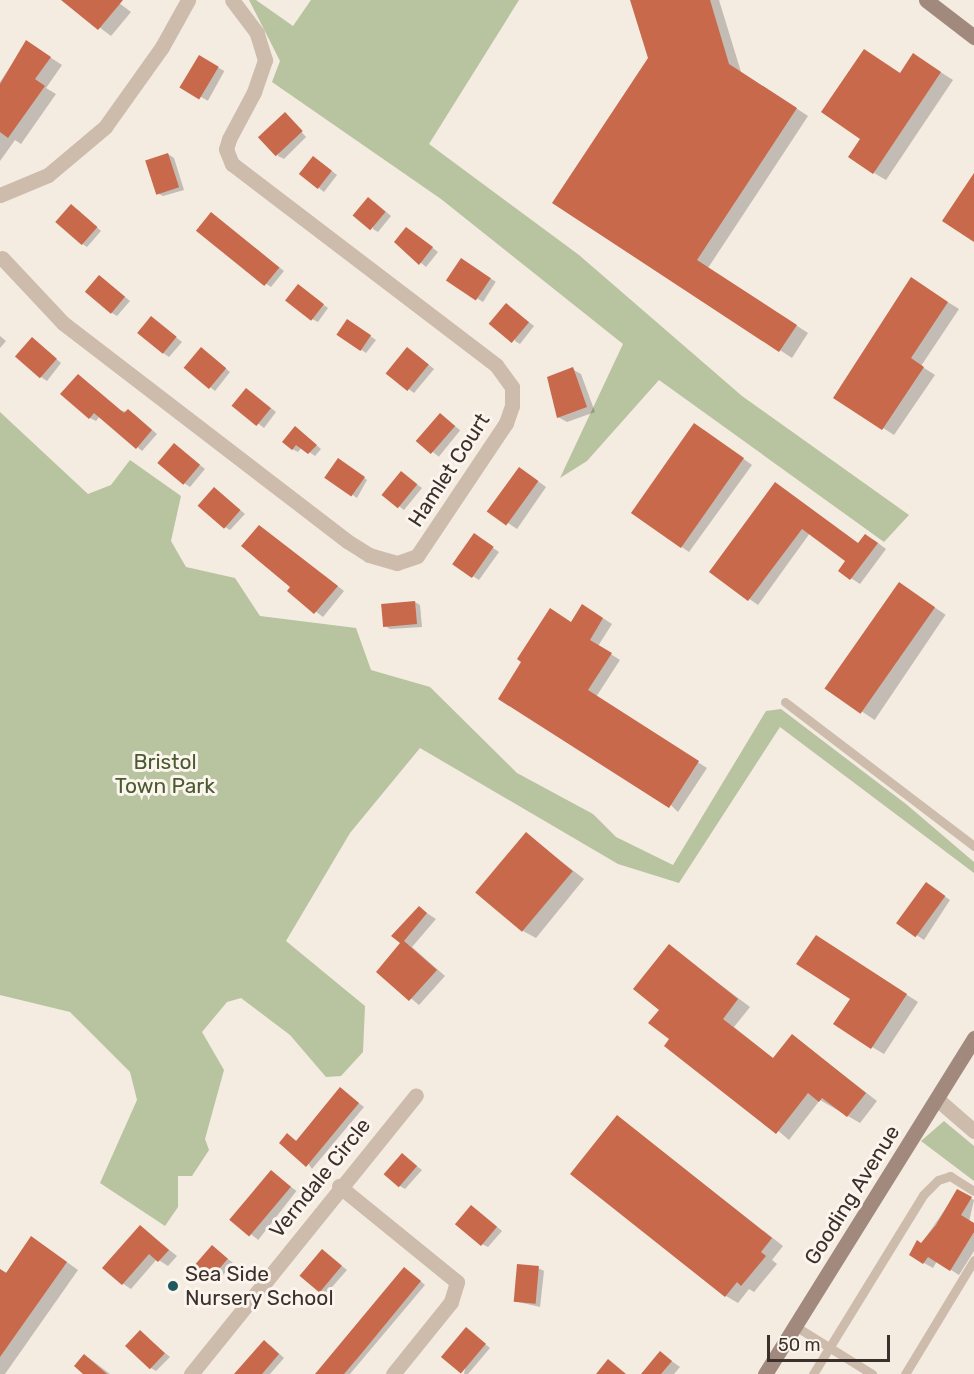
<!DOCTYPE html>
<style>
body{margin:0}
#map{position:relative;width:974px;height:1374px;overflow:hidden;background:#f4ebe1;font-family:Rubik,sans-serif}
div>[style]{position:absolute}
.green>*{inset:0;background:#b8c4a0}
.shadow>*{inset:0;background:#0003;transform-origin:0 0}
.building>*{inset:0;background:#c8694b;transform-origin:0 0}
.lane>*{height:9px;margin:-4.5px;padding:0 4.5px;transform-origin:4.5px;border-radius:4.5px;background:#cdbbac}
.street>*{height:15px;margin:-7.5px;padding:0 7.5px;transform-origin:7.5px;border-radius:7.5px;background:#cdbbac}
.secondary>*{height:15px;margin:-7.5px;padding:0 7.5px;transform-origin:7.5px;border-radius:7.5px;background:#a18a7d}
.dots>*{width:16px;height:16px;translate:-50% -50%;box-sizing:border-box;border:3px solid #fbf5ee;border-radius:50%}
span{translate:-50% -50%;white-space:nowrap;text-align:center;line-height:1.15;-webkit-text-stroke:6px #fbf5ee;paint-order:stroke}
.street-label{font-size:21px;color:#3b302b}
.park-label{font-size:21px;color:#4a5a2e}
.poi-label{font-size:21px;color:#3b302b}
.left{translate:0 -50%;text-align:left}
.scale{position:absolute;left:767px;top:1335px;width:123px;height:27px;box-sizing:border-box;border:3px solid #3b302b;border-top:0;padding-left:8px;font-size:18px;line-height:21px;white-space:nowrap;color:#3b302b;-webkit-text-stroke:4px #fbf5ee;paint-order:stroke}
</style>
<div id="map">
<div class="green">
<i style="clip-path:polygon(249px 0,256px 0,293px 26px,311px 0,519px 0,429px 144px,579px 255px,742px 396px,909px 515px,884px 542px,659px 380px,587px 461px,560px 478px,623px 344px,441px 199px,272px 82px,280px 61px)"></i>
<i style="clip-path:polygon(0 412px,88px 494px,111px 485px,130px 460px,181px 496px,171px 541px,186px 567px,235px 578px,260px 616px,356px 628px,371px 670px,430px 687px,517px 773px,593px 814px,616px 837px,673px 865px,766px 711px,781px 709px,906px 804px,974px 862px,974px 873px,780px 727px,679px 883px,618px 864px,420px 748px,350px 833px,286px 941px,365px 1006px,363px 1052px,341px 1076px,326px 1077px,290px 1035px,241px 998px,227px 1002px,202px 1032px,224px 1070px,205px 1139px,209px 1150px,192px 1176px,178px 1176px,178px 1207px,165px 1226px,100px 1183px,137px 1100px,130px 1072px,70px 1012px,0 995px)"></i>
<i style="clip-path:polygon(944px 1121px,974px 1146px,974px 1181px,921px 1141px)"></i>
</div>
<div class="shadow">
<i style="clip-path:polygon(63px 0,115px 0,131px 12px,111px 36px)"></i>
<i style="clip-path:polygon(641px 0,719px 0,741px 72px,808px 116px,708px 268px,808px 333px,792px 358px,555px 202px,650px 58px)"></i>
<i style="clip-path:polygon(27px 42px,62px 65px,46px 88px,56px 94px,21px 144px,15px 140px,0 161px,0 82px)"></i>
<i style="clip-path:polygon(914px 55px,953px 80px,886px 180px,874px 173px,901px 74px)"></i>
<i style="left:199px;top:57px;width:29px;height:34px;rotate:29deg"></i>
<i style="clip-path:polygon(286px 114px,306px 137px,284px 159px,278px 156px)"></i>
<i style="clip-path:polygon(168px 154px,174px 158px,184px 190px,163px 196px,157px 193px)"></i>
<i style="clip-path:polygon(319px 161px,337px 175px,324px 192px,319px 188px)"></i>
<i style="clip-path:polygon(374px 202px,391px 216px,378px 232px,373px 229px)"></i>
<i style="clip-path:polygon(77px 209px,101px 231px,87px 247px,81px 243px)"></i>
<i style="clip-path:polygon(212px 214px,284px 271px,271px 287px,265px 283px)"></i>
<i style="clip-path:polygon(412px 232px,438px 252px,426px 267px,396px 242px)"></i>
<i style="left:461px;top:260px;width:41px;height:24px;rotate:32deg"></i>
<i style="clip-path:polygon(100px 276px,130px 301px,117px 316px,112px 313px)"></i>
<i style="clip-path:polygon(922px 286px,959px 309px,921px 366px,935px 375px,894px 435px,835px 397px)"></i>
<i style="clip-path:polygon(304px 290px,328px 308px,318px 322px,312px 319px)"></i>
<i style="clip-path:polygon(512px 309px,534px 326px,520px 344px,515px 341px)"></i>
<i style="clip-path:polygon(152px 318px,182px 342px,169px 357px,163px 353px)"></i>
<i style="clip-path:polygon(353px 324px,376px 340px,366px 353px,338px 334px)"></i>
<i style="clip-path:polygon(0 336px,6px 341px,0 348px)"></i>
<i style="clip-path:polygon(38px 343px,61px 363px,47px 381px,41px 377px)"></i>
<i style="clip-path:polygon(413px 352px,434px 369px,414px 393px,388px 374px)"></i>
<i style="clip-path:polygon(207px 353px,230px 372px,215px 391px,210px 387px)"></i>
<i style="clip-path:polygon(572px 369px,581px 374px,595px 412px,567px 422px,558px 417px)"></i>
<i style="clip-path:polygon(252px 393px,276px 412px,264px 428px,234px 405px)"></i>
<i style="clip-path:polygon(62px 394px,134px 414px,157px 434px,142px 451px,100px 416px,96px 421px,90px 418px)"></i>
<i style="left:440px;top:414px;width:26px;height:34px;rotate:39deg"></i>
<i style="clip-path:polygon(704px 430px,752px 465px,689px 552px,632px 513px)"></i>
<i style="clip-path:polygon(301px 432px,321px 449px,315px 456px,302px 447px,298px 452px,292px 449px)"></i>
<i style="clip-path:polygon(175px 445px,205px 469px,190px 487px,184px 483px)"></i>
<i style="clip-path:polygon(344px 463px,367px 480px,357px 498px,326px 477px)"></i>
<i style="clip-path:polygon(528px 474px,546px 487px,517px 529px,490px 511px)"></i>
<i style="clip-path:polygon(407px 477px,422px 488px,404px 510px,384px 495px)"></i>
<i style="clip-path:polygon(776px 484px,859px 544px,874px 540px,886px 549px,860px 584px,840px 571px,847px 560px,810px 533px,758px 605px,711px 572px)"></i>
<i style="clip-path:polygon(220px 493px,245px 514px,230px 530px,225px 527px)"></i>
<i style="clip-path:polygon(267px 532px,344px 591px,323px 617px,289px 591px,292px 587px)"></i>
<i style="clip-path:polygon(480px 539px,499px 552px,479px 580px,454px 564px)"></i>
<i style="left:900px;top:584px;width:55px;height:127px;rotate:34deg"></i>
<i style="clip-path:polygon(415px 602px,420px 605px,422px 627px,390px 629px,384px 625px)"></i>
<i style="clip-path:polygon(592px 611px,612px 624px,598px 646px,620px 660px,596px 697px,707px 768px,678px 812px,523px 662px)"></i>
<i style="clip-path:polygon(526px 834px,584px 879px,536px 938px,523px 931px)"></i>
<i style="clip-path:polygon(932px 888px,950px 900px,924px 940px,900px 924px)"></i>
<i style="clip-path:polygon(419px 908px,436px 919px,412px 947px,445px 976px,419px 1005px,378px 971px,402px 943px)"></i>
<i style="clip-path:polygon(828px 944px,918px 1002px,884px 1054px,872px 1047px)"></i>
<i style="clip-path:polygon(669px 946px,750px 1007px,734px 1027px,774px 1059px,793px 1036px,877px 1101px,860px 1123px,820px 1100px,789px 1140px,671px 1039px,661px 1009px)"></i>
<i style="clip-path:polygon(340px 1089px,364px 1107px,312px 1169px,288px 1135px,298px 1142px)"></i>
<i style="clip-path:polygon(618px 1117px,783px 1246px,772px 1260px,777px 1264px,754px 1292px,749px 1289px,738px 1303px,726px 1296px)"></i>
<i style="clip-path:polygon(402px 1155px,422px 1170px,405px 1189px,400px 1186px)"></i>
<i style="left:272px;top:1172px;width:31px;height:62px;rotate:38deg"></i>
<i style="clip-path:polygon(958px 1191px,974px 1200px,969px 1222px,974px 1224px,974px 1251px,959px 1275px,937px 1261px,933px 1268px,924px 1263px,921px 1244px)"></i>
<i style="clip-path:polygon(477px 1210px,502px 1231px,488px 1247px,482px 1244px)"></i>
<i style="clip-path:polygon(140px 1227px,177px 1256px,168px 1266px,157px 1259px,131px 1289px,122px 1283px)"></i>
<i style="clip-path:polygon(43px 1245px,78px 1270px,5px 1374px,0 1374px,0 1269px,7px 1273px)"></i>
<i style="clip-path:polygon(218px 1251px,233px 1263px,217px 1282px,196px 1267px)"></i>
<i style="clip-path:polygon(323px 1251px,347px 1270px,325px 1295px,320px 1292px)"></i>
<i style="clip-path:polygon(538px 1268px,544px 1271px,540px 1307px,514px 1301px)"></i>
<i style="clip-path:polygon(410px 1272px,425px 1285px,350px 1374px,325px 1374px)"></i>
<i style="clip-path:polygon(140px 1332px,170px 1357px,156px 1371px,151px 1368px)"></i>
<i style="clip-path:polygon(472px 1333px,490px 1348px,468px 1374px,464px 1374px)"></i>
<i style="clip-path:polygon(270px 1345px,284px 1358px,270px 1374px,241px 1374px)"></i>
<i style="clip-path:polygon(660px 1353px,680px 1367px,674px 1374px,643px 1374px)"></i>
<i style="clip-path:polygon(84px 1356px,89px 1358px,110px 1374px,85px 1374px)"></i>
</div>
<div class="building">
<i style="clip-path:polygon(61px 0,123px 0,98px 30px)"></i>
<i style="clip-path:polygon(630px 0,710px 0,729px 64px,797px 108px,697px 260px,797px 325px,779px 352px,552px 203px,648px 58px)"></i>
<i style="clip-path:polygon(26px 40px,51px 57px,35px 79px,45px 86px,8px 138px,0 132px,0 84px)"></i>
<i style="clip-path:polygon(864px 49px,900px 73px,913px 53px,941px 72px,873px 174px,848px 157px,860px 139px,821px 112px)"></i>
<i style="left:199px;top:55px;width:23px;height:38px;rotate:31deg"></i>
<i style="left:285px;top:112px;width:26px;height:37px;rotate:47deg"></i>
<i style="left:168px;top:153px;width:36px;height:24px;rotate:72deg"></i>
<i style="left:313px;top:156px;width:24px;height:23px;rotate:38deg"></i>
<i style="clip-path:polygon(974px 173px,974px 242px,942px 221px)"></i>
<i style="left:368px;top:197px;width:23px;height:24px;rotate:40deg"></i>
<i style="left:71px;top:204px;width:35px;height:24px;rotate:41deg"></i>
<i style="left:211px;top:212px;width:88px;height:24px;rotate:39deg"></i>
<i style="clip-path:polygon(406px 227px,433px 247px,419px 265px,394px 242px)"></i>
<i style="left:461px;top:258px;width:36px;height:27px;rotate:34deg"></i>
<i style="left:99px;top:275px;width:34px;height:22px;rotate:40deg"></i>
<i style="clip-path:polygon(911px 277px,948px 302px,911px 358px,924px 367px,882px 430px,833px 398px)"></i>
<i style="left:298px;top:284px;width:33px;height:21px;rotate:38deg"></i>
<i style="left:506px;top:303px;width:30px;height:27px;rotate:40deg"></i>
<i style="left:151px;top:316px;width:33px;height:22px;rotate:39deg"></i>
<i style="left:347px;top:319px;width:29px;height:19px;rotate:34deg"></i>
<i style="left:32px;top:337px;width:33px;height:26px;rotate:41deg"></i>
<i style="left:201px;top:347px;width:33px;height:27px;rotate:40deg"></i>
<i style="left:407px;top:347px;width:28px;height:34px;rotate:39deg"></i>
<i style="clip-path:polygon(573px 367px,587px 407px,557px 418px,547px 377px)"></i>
<i style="clip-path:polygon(78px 374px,124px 413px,128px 409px,152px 430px,136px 449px,94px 413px,89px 419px,60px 394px)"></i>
<i style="left:246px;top:388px;width:32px;height:23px;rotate:39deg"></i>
<i style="left:440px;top:413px;width:20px;height:37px;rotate:41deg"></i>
<i style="left:694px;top:423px;width:61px;height:110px;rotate:35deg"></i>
<i style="clip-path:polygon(295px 426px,317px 445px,308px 454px,296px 445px,292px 450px,282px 442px)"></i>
<i style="left:174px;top:443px;width:34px;height:26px;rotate:40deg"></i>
<i style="left:338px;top:458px;width:33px;height:24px;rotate:35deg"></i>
<i style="left:519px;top:467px;width:24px;height:55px;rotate:36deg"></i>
<i style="left:401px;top:471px;width:21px;height:31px;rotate:39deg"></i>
<i style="clip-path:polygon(775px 482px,858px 543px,865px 534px,878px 543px,850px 580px,838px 571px,845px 561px,802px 529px,748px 601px,709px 572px)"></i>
<i style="left:214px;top:487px;width:35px;height:25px;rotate:41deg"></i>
<i style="clip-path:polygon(259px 525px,338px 586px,314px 614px,287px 591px,290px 587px,241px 546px)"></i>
<i style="left:474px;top:533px;width:24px;height:38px;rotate:35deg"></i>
<i style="left:899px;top:582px;width:44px;height:130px;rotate:35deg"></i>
<i style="left:415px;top:601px;width:23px;height:34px;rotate:85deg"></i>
<i style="clip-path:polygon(582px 604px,603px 618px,590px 640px,612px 653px,588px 690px,699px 761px,669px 808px,498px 699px,521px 662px,517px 659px,550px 608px,571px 622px)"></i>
<i style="left:526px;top:832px;width:61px;height:79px;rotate:40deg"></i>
<i style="left:926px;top:882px;width:24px;height:51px;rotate:36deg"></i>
<i style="clip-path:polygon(419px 906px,427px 913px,404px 941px,437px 970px,409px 1001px,376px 972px,400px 943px,391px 936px)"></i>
<i style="clip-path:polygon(816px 935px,907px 994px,871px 1049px,833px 1024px,850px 999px,796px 964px)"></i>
<i style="clip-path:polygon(669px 944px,738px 999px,723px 1019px,773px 1058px,792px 1034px,866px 1093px,847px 1117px,822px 1098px,819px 1102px,808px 1093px,776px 1134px,664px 1046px,669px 1039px,648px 1023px,659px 1010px,633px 989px)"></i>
<i style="clip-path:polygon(340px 1087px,359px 1103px,306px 1167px,279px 1143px,287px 1133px,296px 1141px)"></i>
<i style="clip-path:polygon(617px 1115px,772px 1238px,761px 1252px,766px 1256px,741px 1286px,737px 1282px,725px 1297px,570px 1174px)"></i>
<i style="left:402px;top:1153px;width:20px;height:28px;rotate:41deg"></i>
<i style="left:271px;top:1170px;width:26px;height:65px;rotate:40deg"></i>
<i style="clip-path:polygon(957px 1189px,972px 1197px,961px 1215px,974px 1223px,974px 1232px,950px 1271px,928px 1257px,923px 1264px,909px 1255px,917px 1240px,921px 1243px,936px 1225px)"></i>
<i style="left:471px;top:1205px;width:34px;height:25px;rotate:40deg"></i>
<i style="clip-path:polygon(140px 1225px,169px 1250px,158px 1262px,149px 1254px,122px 1285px,102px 1268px)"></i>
<i style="clip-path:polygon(31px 1236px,67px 1262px,0 1357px,0 1269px,6px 1273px)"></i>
<i style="left:212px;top:1245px;width:21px;height:28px;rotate:41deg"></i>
<i style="left:322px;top:1249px;width:26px;height:35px;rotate:40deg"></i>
<i style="left:517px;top:1264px;width:22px;height:38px;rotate:5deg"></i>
<i style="clip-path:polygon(404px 1267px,421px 1281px,361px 1354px,344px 1374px,315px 1374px)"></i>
<i style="left:466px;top:1327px;width:26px;height:39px;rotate:40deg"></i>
<i style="left:140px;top:1330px;width:34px;height:22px;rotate:43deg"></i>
<i style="clip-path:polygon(264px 1340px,279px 1354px,262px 1374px,234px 1374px)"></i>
<i style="clip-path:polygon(660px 1351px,672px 1361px,661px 1374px,641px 1374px)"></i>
<i style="clip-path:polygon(84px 1354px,107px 1374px,83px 1374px,74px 1366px)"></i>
<i style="clip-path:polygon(608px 1359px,626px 1374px,596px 1374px)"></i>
</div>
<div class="lane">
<i style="left:785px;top:702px;width:238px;rotate:37.3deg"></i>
<i style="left:795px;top:1326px;width:91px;rotate:31.9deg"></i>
<i style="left:813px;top:1374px;width:210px;rotate:-58.4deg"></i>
<i style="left:923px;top:1195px;width:21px;rotate:-45deg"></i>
<i style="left:938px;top:1180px;width:13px;rotate:-18deg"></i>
<i style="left:950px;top:1176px;width:28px;rotate:32deg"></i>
<i style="left:905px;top:1374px;width:133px;rotate:-58.8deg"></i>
</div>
<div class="street">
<i style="left:0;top:195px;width:52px;rotate:-22.6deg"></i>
<i style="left:48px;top:175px;width:75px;rotate:-40.1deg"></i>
<i style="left:105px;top:127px;width:98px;rotate:-54.5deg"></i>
<i style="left:162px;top:47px;width:54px;rotate:-61deg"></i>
<i style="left:2px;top:258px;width:89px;rotate:46.8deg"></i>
<i style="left:63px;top:323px;width:358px;rotate:37.5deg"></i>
<i style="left:347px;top:541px;width:26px;rotate:32deg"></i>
<i style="left:369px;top:555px;width:29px;rotate:16deg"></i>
<i style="left:397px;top:563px;width:21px;rotate:-19deg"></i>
<i style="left:417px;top:556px;width:160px;rotate:-56.2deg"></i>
<i style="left:506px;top:423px;width:18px;rotate:-71deg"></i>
<i style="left:512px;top:406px;width:19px;rotate:-90deg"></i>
<i style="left:512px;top:387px;width:27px;rotate:-126deg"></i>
<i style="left:496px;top:365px;width:332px;rotate:-142.7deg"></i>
<i style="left:232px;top:164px;width:16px;rotate:-112deg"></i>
<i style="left:226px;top:149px;width:10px;rotate:-73deg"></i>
<i style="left:229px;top:139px;width:53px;rotate:-62deg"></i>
<i style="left:254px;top:92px;width:34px;rotate:-71deg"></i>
<i style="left:265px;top:60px;width:28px;rotate:-107deg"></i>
<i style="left:257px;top:33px;width:41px;rotate:-127.1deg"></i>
<i style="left:937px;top:1099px;width:49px;rotate:40.9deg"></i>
<i style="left:339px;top:1186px;width:152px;rotate:39.1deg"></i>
<i style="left:457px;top:1282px;width:21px;rotate:107deg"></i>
<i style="left:451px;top:1302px;width:92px;rotate:128.9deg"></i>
<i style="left:191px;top:1374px;width:358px;rotate:-51.1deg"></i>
</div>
<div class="secondary">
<i style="left:926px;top:0;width:61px;rotate:37.6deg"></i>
<i style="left:765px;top:1374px;width:396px;rotate:-58.1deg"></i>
</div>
<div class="dots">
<i style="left:173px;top:1286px;background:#1f5a5e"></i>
</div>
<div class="street-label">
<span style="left:449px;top:470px;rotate:-57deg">Hamlet Court</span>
<span style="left:320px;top:1178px;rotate:-51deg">Verndale Circle</span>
<span style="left:852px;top:1195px;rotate:-58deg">Gooding Avenue</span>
</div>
<div class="park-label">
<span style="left:165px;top:774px">Bristol<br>Town Park</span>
</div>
<div class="poi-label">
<span class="left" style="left:185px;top:1286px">Sea Side<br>Nursery School</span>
</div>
<div class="scale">50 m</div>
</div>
